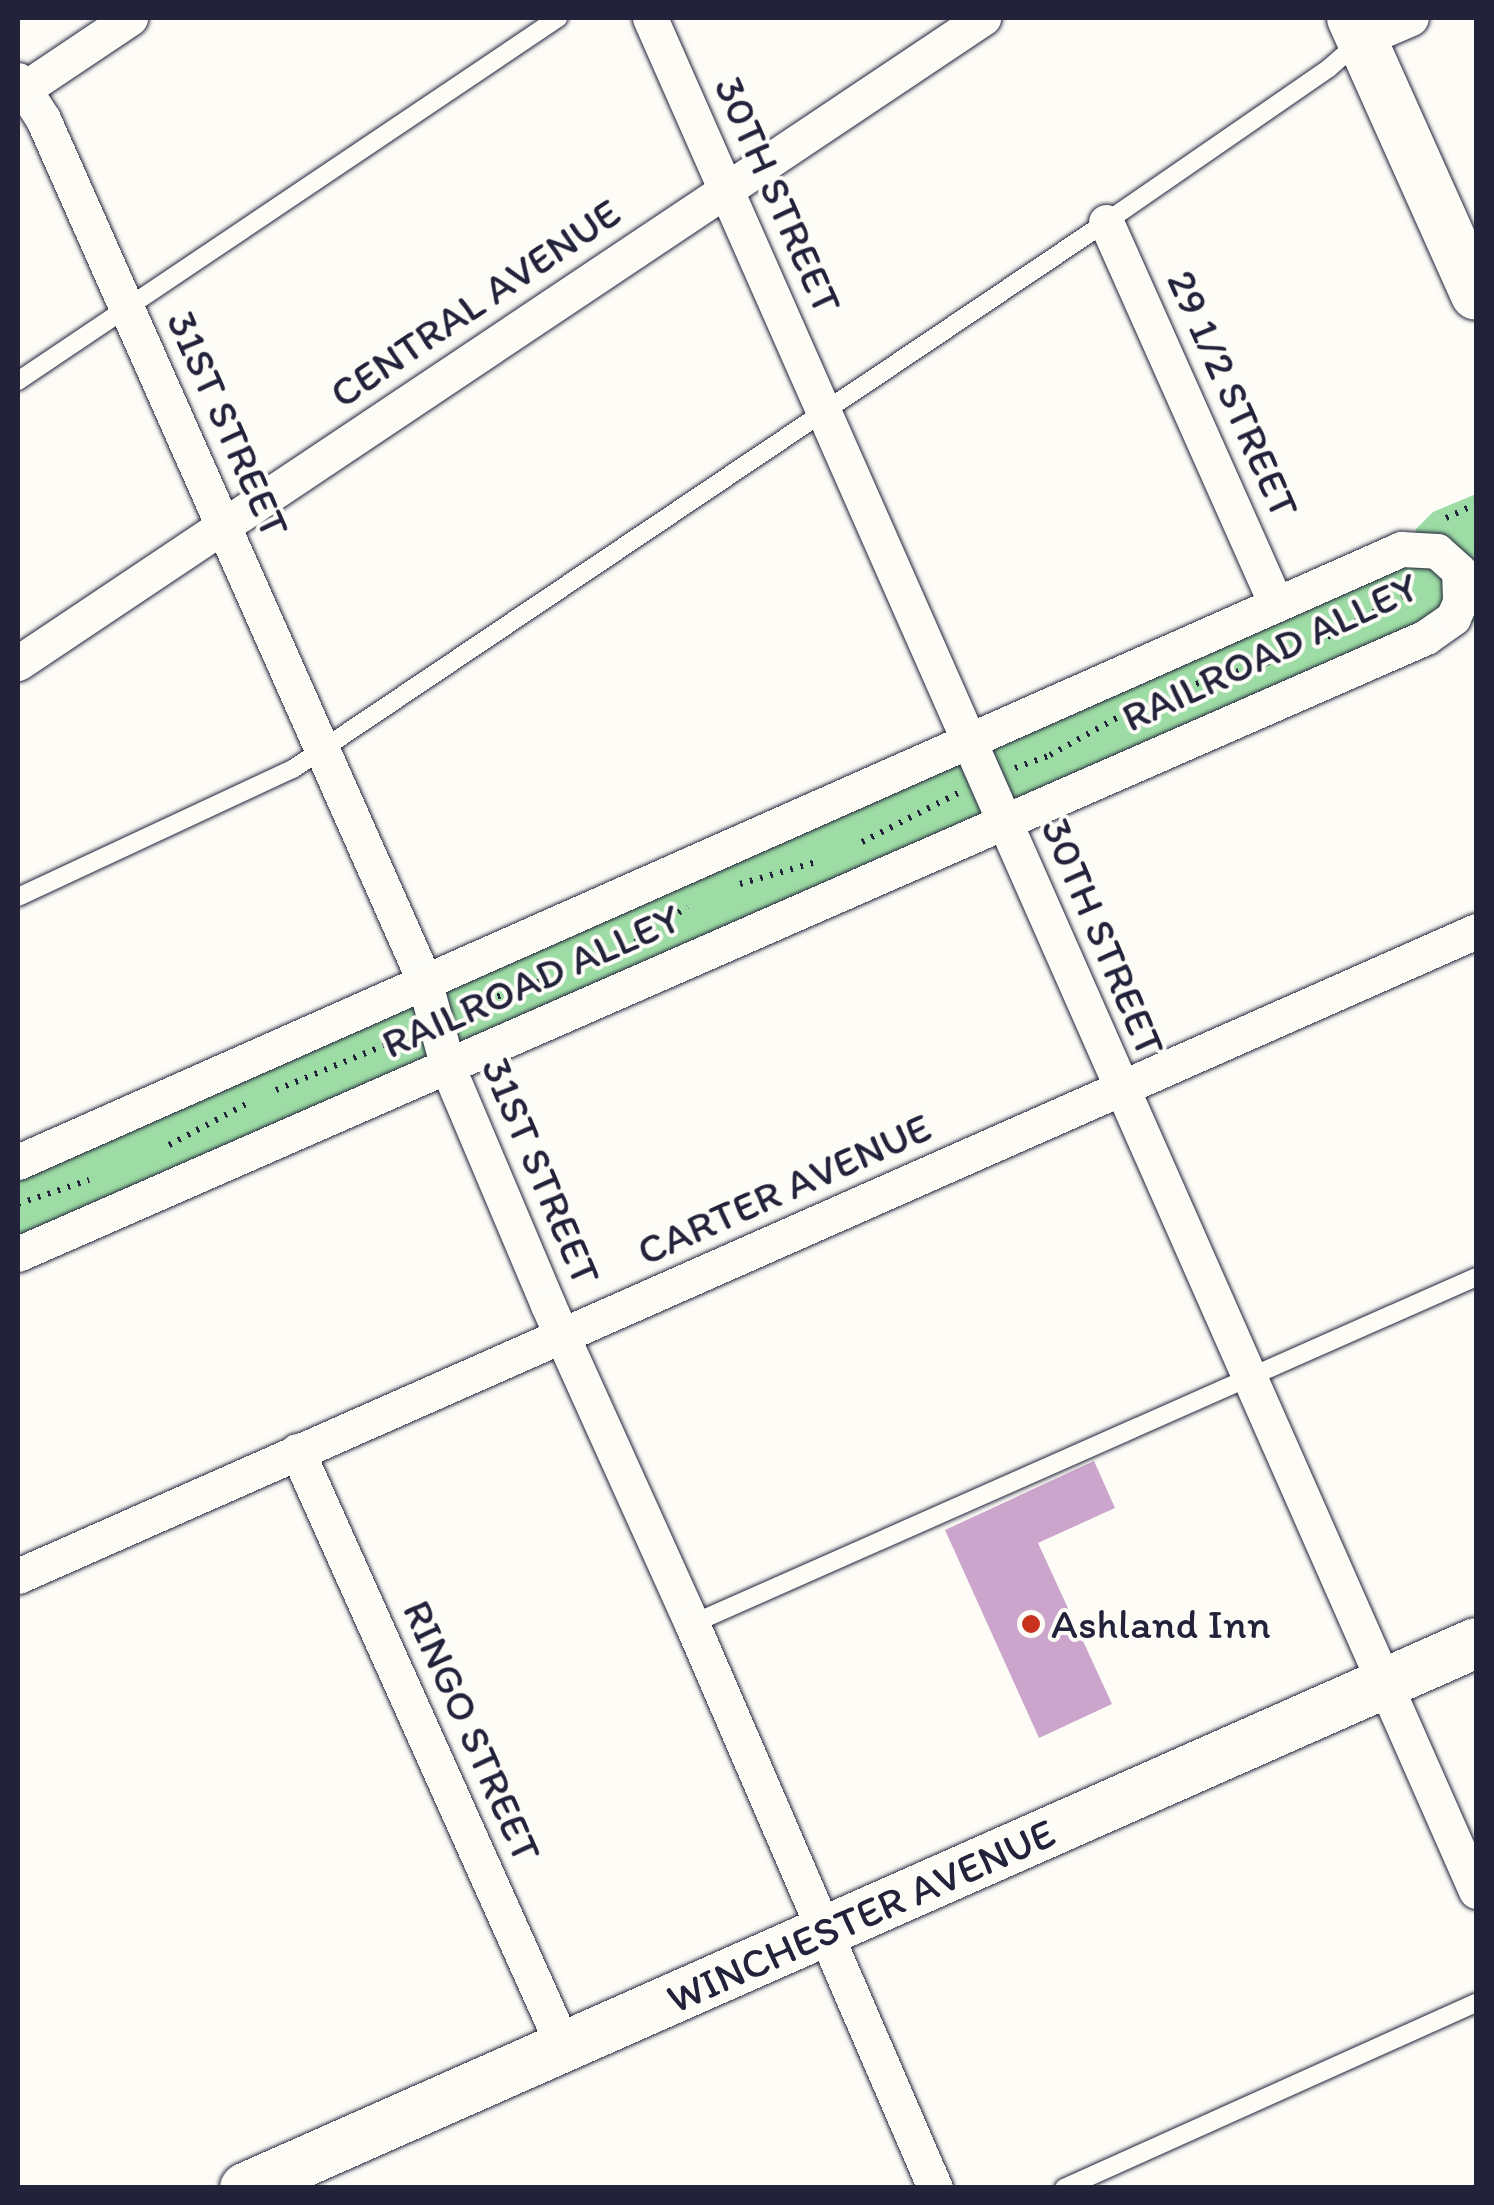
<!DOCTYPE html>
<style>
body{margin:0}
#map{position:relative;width:1494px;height:2205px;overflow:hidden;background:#fdfcf7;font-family:Itim,sans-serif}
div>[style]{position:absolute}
.green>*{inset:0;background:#9ddca4}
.building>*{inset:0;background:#cca5cc}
.path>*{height:6px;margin-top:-3px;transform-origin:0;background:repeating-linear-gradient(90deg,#22223b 0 2.5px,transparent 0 10.5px)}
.roads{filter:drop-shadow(0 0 2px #22223b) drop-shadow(0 0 2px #22223b)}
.lane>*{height:18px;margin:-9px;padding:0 9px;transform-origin:9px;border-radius:9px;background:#fdfcf7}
.street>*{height:35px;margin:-17.5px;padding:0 17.5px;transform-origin:17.5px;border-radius:17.5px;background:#fdfcf7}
.secondary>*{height:50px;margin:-25px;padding:0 25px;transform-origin:25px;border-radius:25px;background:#fdfcf7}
.dots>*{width:28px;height:28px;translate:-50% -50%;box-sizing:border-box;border:5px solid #fdfcf7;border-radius:50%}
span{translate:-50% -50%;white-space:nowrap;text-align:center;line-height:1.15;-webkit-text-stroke:8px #fdfcf7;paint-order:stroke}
.street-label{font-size:42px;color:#22223b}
.poi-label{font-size:42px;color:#22223b}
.left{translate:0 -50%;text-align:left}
.frame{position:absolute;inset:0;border:20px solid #22223b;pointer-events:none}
</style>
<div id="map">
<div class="green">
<i style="clip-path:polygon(1476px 494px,1476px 621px,18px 1240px,18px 1179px,1407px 563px,1416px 529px,1433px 512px)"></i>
</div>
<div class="building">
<i style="clip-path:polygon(1094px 1461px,1115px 1508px,1038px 1543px,1112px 1704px,1039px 1738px,945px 1530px)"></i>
</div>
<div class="path">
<i style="left:1446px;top:518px;width:33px;rotate:-25deg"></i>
<i style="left:1318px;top:642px;width:99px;rotate:-28.4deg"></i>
<i style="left:1186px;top:687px;width:97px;rotate:-16.8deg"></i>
<i style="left:1015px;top:768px;width:37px;rotate:-20deg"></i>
<i style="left:1050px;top:755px;width:80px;rotate:-29.1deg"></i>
<i style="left:862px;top:842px;width:108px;rotate:-27deg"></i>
<i style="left:740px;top:884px;width:82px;rotate:-16.2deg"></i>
<i style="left:635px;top:942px;width:63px;rotate:-33.9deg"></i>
<i style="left:468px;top:1007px;width:92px;rotate:-19.6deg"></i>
<i style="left:276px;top:1090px;width:142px;rotate:-22.4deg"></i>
<i style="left:169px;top:1145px;width:87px;rotate:-28deg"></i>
<i style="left:18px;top:1204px;width:75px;rotate:-18.7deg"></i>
</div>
<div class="roads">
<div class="lane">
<i style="left:18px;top:381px;width:651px;rotate:-33.91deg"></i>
<i style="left:18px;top:897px;width:303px;rotate:-25deg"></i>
<i style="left:293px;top:769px;width:980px;rotate:-33.93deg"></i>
<i style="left:1106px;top:222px;width:271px;rotate:-34.6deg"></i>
<i style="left:1329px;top:68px;width:38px;rotate:-41deg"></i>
<i style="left:692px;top:1624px;width:857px;rotate:-23.87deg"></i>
<i style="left:1064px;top:2188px;width:452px;rotate:-24.2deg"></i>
</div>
<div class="street">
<i style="left:650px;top:18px;width:2047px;rotate:66.2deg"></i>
<i style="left:1362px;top:39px;width:53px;rotate:-23.2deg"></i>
<i style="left:18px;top:80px;width:46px;rotate:57.3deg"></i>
<i style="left:43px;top:119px;width:942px;rotate:66.13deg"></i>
<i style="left:424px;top:980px;width:91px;rotate:74.7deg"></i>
<i style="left:448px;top:1068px;width:257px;rotate:67.1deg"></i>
<i style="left:548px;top:1305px;width:350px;rotate:65.7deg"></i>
<i style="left:692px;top:1624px;width:614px;rotate:66.69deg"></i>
<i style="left:18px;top:93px;width:135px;rotate:-33.8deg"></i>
<i style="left:1106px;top:222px;width:418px;rotate:66deg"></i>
<i style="left:18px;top:663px;width:1161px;rotate:-33.76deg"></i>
<i style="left:18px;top:1162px;width:1513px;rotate:-23.9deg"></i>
<i style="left:1401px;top:549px;width:36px;rotate:3deg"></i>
<i style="left:1437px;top:551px;width:30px;rotate:42deg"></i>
<i style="left:1459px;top:571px;width:31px;rotate:88deg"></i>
<i style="left:1460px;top:602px;width:17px;rotate:114deg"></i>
<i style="left:1453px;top:618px;width:33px;rotate:145deg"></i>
<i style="left:1426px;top:637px;width:1537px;rotate:156.34deg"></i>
<i style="left:297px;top:1451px;width:654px;rotate:65.9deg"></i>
<i style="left:18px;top:1576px;width:1594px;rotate:-23.86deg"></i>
</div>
<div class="secondary">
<i style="left:1352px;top:18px;width:303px;rotate:65.9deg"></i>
<i style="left:245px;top:2188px;width:1346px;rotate:-23.88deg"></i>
</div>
</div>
<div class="dots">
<i style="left:1031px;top:1624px;background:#c8321e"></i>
</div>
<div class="street-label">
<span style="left:778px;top:195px;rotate:66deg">30TH STREET</span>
<span style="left:475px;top:303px;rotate:-34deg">CENTRAL AVENUE</span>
<span style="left:1233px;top:394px;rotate:66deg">29 1/2 STREET</span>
<span style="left:228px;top:424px;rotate:66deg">31ST STREET</span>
<span style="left:1270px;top:652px;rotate:-25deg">RAILROAD ALLEY</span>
<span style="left:1103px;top:937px;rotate:67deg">30TH STREET</span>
<span style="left:531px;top:981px;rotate:-24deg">RAILROAD ALLEY</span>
<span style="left:541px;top:1171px;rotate:67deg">31ST STREET</span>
<span style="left:784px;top:1189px;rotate:-24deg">CARTER AVENUE</span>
<span style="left:472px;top:1731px;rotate:66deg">RINGO STREET</span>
<span style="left:861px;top:1916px;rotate:-24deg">WINCHESTER AVENUE</span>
</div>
<div class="poi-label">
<span class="left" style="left:1051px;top:1624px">Ashland Inn</span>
</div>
<div class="frame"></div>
</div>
